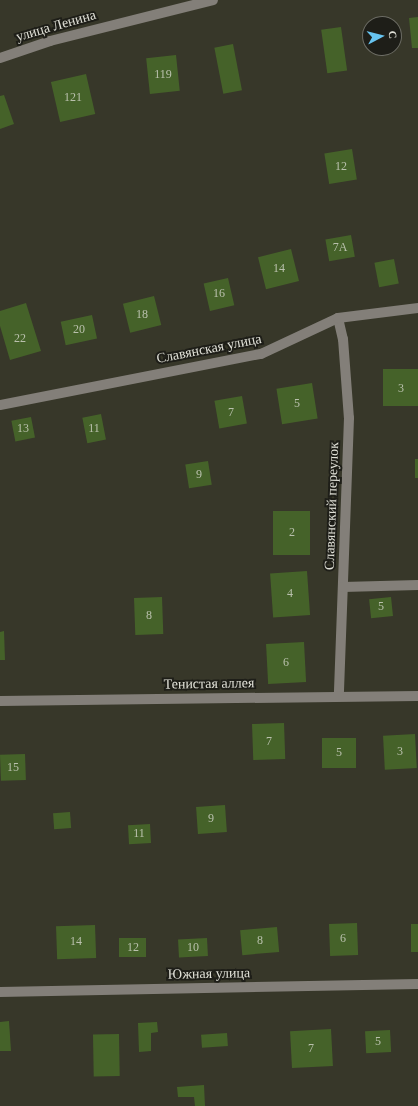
<!DOCTYPE html>
<meta charset="utf-8">
<style>
body{margin:0}
#map{position:relative;width:418px;height:1106px;overflow:hidden;background:#373729;font-family:Georgia,serif}
div>[style]{position:absolute}
.building>*{inset:0;background:#456229;transform-origin:0 0}
.minor>*{height:10px;margin:-5px;padding:0 5px;transform-origin:5px;border-radius:5px;background:#837f79}
span{translate:-50% -50%;white-space:nowrap;text-align:center;line-height:1.15;-webkit-text-stroke:4px #1e1e18;paint-order:stroke}
.number-label{font-size:12px;color:#b9c0ac}
.number-label span{-webkit-text-stroke-width:0}
.street-label{font-size:14px;color:#e0e0d7}
.north{position:absolute;left:362px;top:16px;width:40px;height:40px;box-sizing:border-box;background:#1e1e18;border:1px solid #6c6c64;border-radius:50%;rotate:83deg;font-size:11px;font-weight:700;line-height:16px;text-align:center;color:#e0e0d7}
.north::after{content:'';display:block;margin:auto;width:14px;height:18px;background:#67c4f0;clip-path:polygon(50% 0,100% 100%,50% 72%,0 100%)}
</style>
<div id="map">
<div class="building">
<i style="clip-path:polygon(418px 17px,418px 48px,412px 48px,409px 18px)"></i>
<i style="left:341px;top:27px;width:44px;height:20px;rotate:82deg"></i>
<i style="left:233px;top:44px;width:47px;height:19px;rotate:79deg"></i>
<i style="left:176px;top:55px;width:36px;height:30px;rotate:84deg"></i>
<i style="left:86px;top:74px;width:41px;height:36px;rotate:77deg"></i>
<i style="clip-path:polygon(4px 95px,14px 124px,0 129px,0 96px)"></i>
<i style="left:352px;top:149px;width:31px;height:28px;rotate:81deg"></i>
<i style="left:351px;top:235px;width:22px;height:26px;rotate:80deg"></i>
<i style="left:291px;top:249px;width:33px;height:34px;rotate:76deg"></i>
<i style="left:394px;top:259px;width:25px;height:20px;rotate:79deg"></i>
<i style="left:228px;top:278px;width:28px;height:25px;rotate:77deg"></i>
<i style="left:154px;top:296px;width:30px;height:32px;rotate:76deg"></i>
<i style="clip-path:polygon(26px 303px,41px 351px,10px 360px,0 326px,0 311px)"></i>
<i style="left:92px;top:315px;width:24px;height:32px;rotate:78deg"></i>
<i style="left:418px;top:369px;width:37px;height:35px;rotate:90deg"></i>
<i style="left:312px;top:383px;width:36px;height:36px;rotate:81deg"></i>
<i style="left:242px;top:396px;width:28px;height:28px;rotate:80deg"></i>
<i style="left:101px;top:414px;width:26px;height:19px;rotate:79deg"></i>
<i style="left:31px;top:417px;width:21px;height:20px;rotate:79deg"></i>
<i style="left:415px;top:459px;width:3px;height:19px"></i>
<i style="left:208px;top:461px;width:24px;height:23px;rotate:81deg"></i>
<i style="left:273px;top:511px;width:37px;height:44px"></i>
<i style="left:307px;top:571px;width:44px;height:37px;rotate:86deg"></i>
<i style="left:162px;top:597px;width:37px;height:28px;rotate:88deg"></i>
<i style="left:391px;top:597px;width:19px;height:22px;rotate:84deg"></i>
<i style="clip-path:polygon(4px 631px,5px 660px,0 660px,0 632px)"></i>
<i style="left:304px;top:642px;width:40px;height:38px;rotate:87deg"></i>
<i style="left:284px;top:723px;width:36px;height:32px;rotate:88deg"></i>
<i style="left:415px;top:734px;width:34px;height:32px;rotate:87deg"></i>
<i style="left:356px;top:738px;width:30px;height:34px;rotate:90deg"></i>
<i style="left:25px;top:754px;width:26px;height:25px;rotate:88deg"></i>
<i style="left:225px;top:805px;width:27px;height:29px;rotate:86deg"></i>
<i style="left:70px;top:812px;width:16px;height:17px;rotate:86deg"></i>
<i style="left:150px;top:824px;width:19px;height:22px;rotate:87deg"></i>
<i style="left:357px;top:923px;width:32px;height:28px;rotate:88deg"></i>
<i style="left:411px;top:924px;width:7px;height:28px"></i>
<i style="left:95px;top:925px;width:33px;height:39px;rotate:88deg"></i>
<i style="left:277px;top:927px;width:25px;height:37px;rotate:85deg"></i>
<i style="left:146px;top:938px;width:19px;height:27px;rotate:90deg"></i>
<i style="left:207px;top:938px;width:18px;height:29px;rotate:87deg"></i>
<i style="clip-path:polygon(9px 1021px,11px 1051px,0 1051px,0 1022px)"></i>
<i style="clip-path:polygon(157px 1022px,158px 1032px,151px 1033px,151px 1051px,139px 1052px,138px 1023px)"></i>
<i style="left:331px;top:1029px;width:37px;height:41px;rotate:87deg"></i>
<i style="left:390px;top:1030px;width:22px;height:25px;rotate:87deg"></i>
<i style="left:227px;top:1033px;width:13px;height:26px;rotate:86deg"></i>
<i style="left:119px;top:1034px;width:42px;height:26px;rotate:89deg"></i>
<i style="clip-path:polygon(204px 1085px,205px 1106px,195px 1106px,194px 1097px,178px 1097px,177px 1087px)"></i>
</div>
<div class="minor">
<i style="left:0;top:58px;width:53px;rotate:-18.8deg"></i>
<i style="left:50px;top:41px;width:168px;rotate:-14.1deg"></i>
<i style="left:338px;top:318px;width:22px;rotate:77deg"></i>
<i style="left:343px;top:339px;width:79px;rotate:85.7deg"></i>
<i style="left:349px;top:418px;width:278px;rotate:92.1deg"></i>
<i style="left:0;top:405px;width:266px;rotate:-11.1deg"></i>
<i style="left:261px;top:354px;width:85px;rotate:-25.1deg"></i>
<i style="left:338px;top:318px;width:81px;rotate:-7.1deg"></i>
<i style="left:343px;top:587px;width:75px;rotate:-1.5deg"></i>
<i style="left:0;top:701px;width:418px;rotate:-0.7deg"></i>
<i style="left:0;top:992px;width:418px;rotate:-1.1deg"></i>
</div>
<div class="number-label">
<span style="left:163px;top:75px">119</span>
<span style="left:73px;top:98px">121</span>
<span style="left:341px;top:167px">12</span>
<span style="left:340px;top:248px">7А</span>
<span style="left:279px;top:269px">14</span>
<span style="left:219px;top:294px">16</span>
<span style="left:142px;top:315px">18</span>
<span style="left:79px;top:330px">20</span>
<span style="left:20px;top:339px">22</span>
<span style="left:401px;top:389px">3</span>
<span style="left:297px;top:404px">5</span>
<span style="left:231px;top:413px">7</span>
<span style="left:23px;top:429px">13</span>
<span style="left:94px;top:429px">11</span>
<span style="left:199px;top:475px">9</span>
<span style="left:292px;top:533px">2</span>
<span style="left:290px;top:594px">4</span>
<span style="left:381px;top:607px">5</span>
<span style="left:149px;top:616px">8</span>
<span style="left:286px;top:663px">6</span>
<span style="left:269px;top:742px">7</span>
<span style="left:400px;top:752px">3</span>
<span style="left:339px;top:753px">5</span>
<span style="left:13px;top:768px">15</span>
<span style="left:211px;top:819px">9</span>
<span style="left:139px;top:834px">11</span>
<span style="left:343px;top:939px">6</span>
<span style="left:260px;top:941px">8</span>
<span style="left:76px;top:942px">14</span>
<span style="left:133px;top:948px">12</span>
<span style="left:193px;top:948px">10</span>
<span style="left:378px;top:1042px">5</span>
<span style="left:311px;top:1049px">7</span>
</div>
<div class="street-label">
<span style="left:56px;top:26px;rotate:-16deg">улица Ленина</span>
<span style="left:209px;top:349px;rotate:-11deg">Славянская улица</span>
<span style="left:332px;top:506px;rotate:-88deg">Славянский переулок</span>
<span style="left:209px;top:684px;rotate:-1deg">Тенистая аллея</span>
<span style="left:209px;top:974px;rotate:-1deg">Южная улица</span>
</div>
<div class="north">С</div>
</div>
